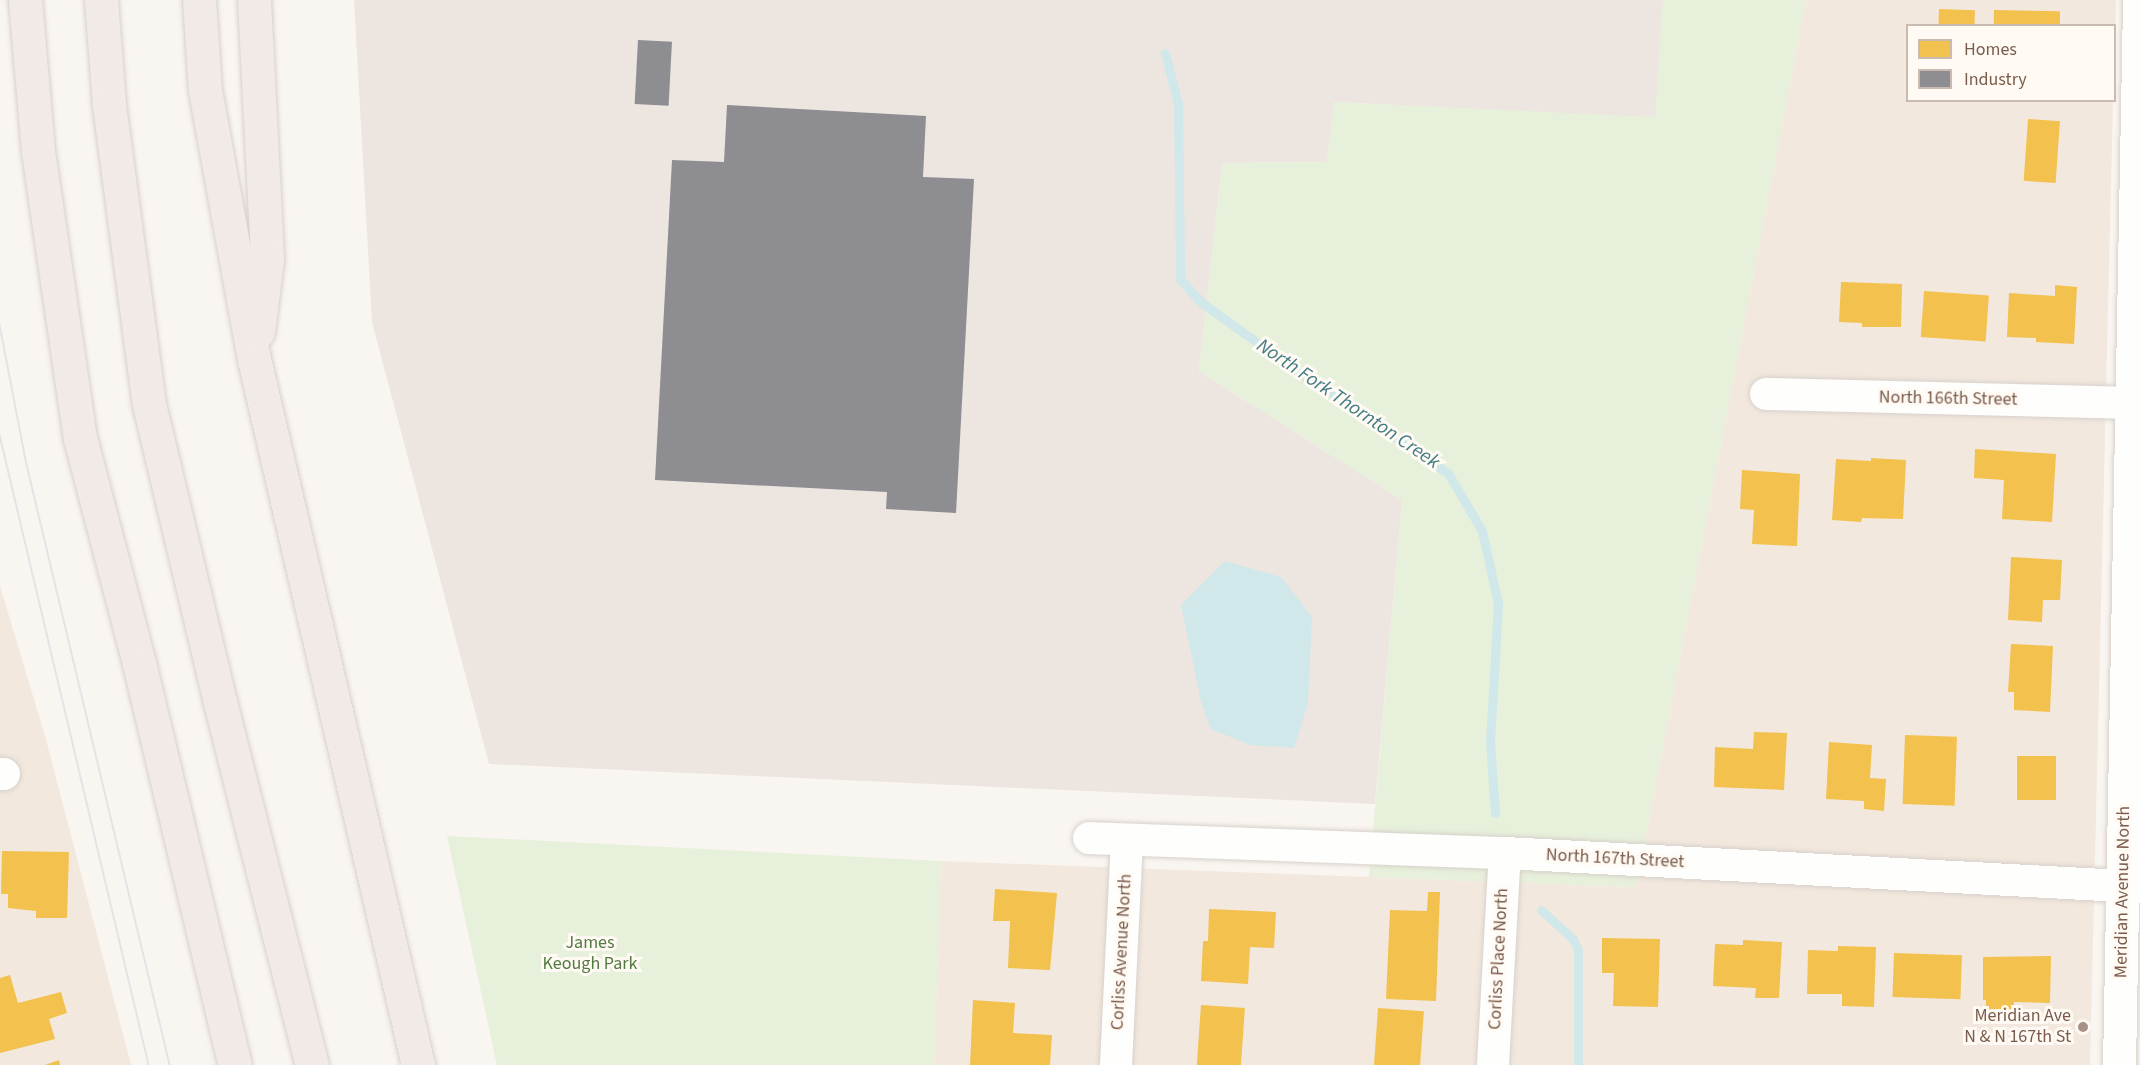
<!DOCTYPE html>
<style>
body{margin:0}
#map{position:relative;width:2140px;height:1065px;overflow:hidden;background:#f9f5f0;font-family:"Source Sans 3",sans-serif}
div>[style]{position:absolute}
.residential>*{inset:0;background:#f2e8de}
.industrial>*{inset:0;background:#ede5e0}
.green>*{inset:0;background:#e7f0db}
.water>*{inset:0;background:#d0e8ea}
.homes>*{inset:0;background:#f2c14e;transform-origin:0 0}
.industry>*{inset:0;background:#8d8d92;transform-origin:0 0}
.stream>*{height:9px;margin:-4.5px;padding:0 4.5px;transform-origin:4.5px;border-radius:4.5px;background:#d0e8ea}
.roads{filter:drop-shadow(0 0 2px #d7d1cb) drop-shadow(0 0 2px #d7d1cb)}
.minor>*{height:32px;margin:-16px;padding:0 16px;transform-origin:16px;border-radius:16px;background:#fefefd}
.tertiary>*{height:33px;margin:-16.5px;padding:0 16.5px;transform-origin:16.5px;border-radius:16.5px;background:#fefefd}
.motorway>*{height:33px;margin:-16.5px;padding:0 16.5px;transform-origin:16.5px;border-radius:16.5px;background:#f2eae7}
.tram>*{height:1.5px;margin:-0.75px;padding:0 0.75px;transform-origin:0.75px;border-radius:0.75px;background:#e6e3e7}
.dots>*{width:16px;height:16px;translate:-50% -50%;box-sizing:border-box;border:3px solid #fffaf3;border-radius:50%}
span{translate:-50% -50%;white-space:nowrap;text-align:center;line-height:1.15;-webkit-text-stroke:6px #fffaf3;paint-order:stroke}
.street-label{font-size:18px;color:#7a5c4d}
.park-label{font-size:18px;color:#537a41}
.poi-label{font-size:18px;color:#7a5c4d}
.right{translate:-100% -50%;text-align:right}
.water-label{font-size:20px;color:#437c86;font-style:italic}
.legend{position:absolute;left:1906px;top:24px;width:210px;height:78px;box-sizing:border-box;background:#fffaf3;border:2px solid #cabbb1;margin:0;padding:8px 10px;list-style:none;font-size:18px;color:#7a5c4d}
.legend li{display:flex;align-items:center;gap:12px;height:30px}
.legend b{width:30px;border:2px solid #cabbb1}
</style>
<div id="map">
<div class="residential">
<i style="clip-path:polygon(1806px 0,2116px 0,2115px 46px,2114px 26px,1908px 26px,1908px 100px,2113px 101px,2090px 1065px,934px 1065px,941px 861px,1636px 887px)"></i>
<i style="clip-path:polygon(0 586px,45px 736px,131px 1065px,0 1065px)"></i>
</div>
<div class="industrial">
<i style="clip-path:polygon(354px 0,1663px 0,1656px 118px,1335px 102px,1327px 162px,1222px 163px,1199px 371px,1402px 500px,1375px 804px,489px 764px,372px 322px)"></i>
</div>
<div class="green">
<i style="clip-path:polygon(1663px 0,1806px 0,1636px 887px,1369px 877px,1402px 500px,1199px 371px,1222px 163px,1327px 162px,1334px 102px,1655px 117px)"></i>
<i style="clip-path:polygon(447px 836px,941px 861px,934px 1065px,497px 1065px)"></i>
</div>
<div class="water">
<i style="clip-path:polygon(1225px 561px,1281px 577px,1312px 617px,1308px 703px,1294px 748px,1250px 745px,1211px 729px,1201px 702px,1181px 605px)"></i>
</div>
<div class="homes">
<i style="left:1939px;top:9px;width:36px;height:17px;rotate:2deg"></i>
<i style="left:1994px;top:10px;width:66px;height:16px;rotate:1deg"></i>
<i style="left:2028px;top:119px;width:32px;height:62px;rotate:4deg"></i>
<i style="clip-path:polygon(1841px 282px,1902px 284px,1901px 327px,1862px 327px,1862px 323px,1839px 322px)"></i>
<i style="clip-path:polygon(2055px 285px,2077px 287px,2074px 344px,2036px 342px,2036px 338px,2007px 337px,2009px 293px,2055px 296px)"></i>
<i style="left:1924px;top:291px;width:65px;height:46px;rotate:4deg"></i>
<i style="clip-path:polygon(1975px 449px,2056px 454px,2052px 522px,2002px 519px,2004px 480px,1974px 478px)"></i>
<i style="clip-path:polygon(1871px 458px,1906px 460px,1903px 519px,1862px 518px,1861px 522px,1832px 520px,1836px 459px,1871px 461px)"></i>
<i style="clip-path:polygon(1742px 470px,1800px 474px,1797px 546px,1752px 544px,1754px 510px,1740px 509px)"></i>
<i style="clip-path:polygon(2011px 557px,2062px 560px,2060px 600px,2043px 600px,2042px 622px,2008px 620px)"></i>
<i style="clip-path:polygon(2011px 644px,2053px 646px,2050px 712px,2014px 710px,2014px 692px,2008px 692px)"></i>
<i style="clip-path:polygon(1754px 732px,1787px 733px,1784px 790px,1714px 787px,1715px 747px,1753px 749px)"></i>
<i style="left:1905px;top:735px;width:52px;height:69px;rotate:2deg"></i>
<i style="clip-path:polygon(1829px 742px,1872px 745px,1870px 778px,1886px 779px,1884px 811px,1864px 809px,1864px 801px,1826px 799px)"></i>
<i style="left:2017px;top:756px;width:39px;height:44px"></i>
<i style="clip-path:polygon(2px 851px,69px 852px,67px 918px,36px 918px,36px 911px,8px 908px,8px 894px,1px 894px)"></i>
<i style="clip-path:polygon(995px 889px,1057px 893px,1050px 970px,1008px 968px,1010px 921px,993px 921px)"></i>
<i style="clip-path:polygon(1428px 892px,1440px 892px,1436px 1001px,1386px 999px,1390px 910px,1427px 911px)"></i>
<i style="clip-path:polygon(1209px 909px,1276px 912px,1274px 948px,1250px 947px,1248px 984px,1201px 981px,1203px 941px,1208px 941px)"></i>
<i style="clip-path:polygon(1602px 938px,1660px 939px,1658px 1007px,1613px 1006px,1614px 973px,1602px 973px)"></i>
<i style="clip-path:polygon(1743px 940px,1782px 942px,1779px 998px,1755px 998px,1756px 988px,1713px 986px,1715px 944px,1743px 945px)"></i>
<i style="clip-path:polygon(1838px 946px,1876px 947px,1874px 1007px,1842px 1006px,1842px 994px,1807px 994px,1808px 950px,1838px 951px)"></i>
<i style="left:1894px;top:953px;width:68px;height:44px;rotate:2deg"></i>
<i style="clip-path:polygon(2051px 956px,2050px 1003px,2014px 1002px,2013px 1023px,1986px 1022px,1986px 1000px,1983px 1000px,1983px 957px)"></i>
<i style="clip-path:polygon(10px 975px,18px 1003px,61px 992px,67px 1013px,49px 1019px,55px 1039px,0 1053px,0 978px)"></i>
<i style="clip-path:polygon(973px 1000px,1015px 1003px,1013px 1033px,1052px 1035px,1050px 1065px,970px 1065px)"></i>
<i style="left:1201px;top:1005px;width:44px;height:60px;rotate:4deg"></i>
<i style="left:1378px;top:1008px;width:46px;height:57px;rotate:4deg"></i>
<i style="clip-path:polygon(59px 1060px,60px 1065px,45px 1065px)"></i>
</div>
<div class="industry">
<i style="left:638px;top:40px;width:34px;height:64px;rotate:3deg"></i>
<i style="clip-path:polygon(727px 105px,926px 116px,923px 177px,974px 179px,956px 513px,886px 509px,887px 492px,655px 480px,672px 160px,724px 162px)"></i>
</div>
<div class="stream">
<i style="left:1165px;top:53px;width:53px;rotate:75.7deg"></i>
<i style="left:1178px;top:104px;width:175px;rotate:89.3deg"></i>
<i style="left:1180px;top:279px;width:31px;rotate:48deg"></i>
<i style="left:1201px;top:302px;width:123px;rotate:35.8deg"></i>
<i style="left:1301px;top:374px;width:177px;rotate:34deg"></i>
<i style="left:1448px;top:473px;width:67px;rotate:59.6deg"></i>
<i style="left:1482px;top:531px;width:75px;rotate:77.6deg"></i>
<i style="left:1498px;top:604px;width:137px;rotate:93.3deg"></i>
<i style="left:1490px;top:741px;width:72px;rotate:86deg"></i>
<i style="left:1541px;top:910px;width:43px;rotate:42.2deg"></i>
<i style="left:1573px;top:939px;width:12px;rotate:66deg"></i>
<i style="left:1578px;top:950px;width:115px;rotate:90deg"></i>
</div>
<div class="roads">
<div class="minor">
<i style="left:1766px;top:394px;width:364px;rotate:1.4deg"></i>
<i style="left:0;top:774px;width:4px"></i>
<i style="left:1089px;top:838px;width:416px;rotate:2.1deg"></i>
<i style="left:1505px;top:853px;width:636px;rotate:3.06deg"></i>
<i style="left:1116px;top:1065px;width:225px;rotate:-87.2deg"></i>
<i style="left:1493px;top:1065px;width:212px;rotate:-86.8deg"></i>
</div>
<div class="tertiary">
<i style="left:2119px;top:1065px;width:1065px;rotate:-88.92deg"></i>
</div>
<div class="motorway">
<i style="left:25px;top:0;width:152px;rotate:85.1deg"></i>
<i style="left:38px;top:151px;width:290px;rotate:81.7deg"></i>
<i style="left:80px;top:438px;width:233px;rotate:75.3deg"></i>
<i style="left:139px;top:663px;width:413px;rotate:76.6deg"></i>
<i style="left:101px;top:0;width:105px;rotate:85.6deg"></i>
<i style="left:109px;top:105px;width:302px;rotate:82.4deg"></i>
<i style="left:149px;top:404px;width:306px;rotate:76.6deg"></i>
<i style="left:220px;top:702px;width:374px;rotate:75.8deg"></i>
<i style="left:199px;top:0;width:90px;rotate:86.2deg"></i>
<i style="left:205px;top:90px;width:273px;rotate:79.7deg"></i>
<i style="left:254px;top:359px;width:725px;rotate:76.92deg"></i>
<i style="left:254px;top:0;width:260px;rotate:87.1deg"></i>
<i style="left:267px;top:260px;width:72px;rotate:97.2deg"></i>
</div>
</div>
<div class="tram">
<i style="left:0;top:325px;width:143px;rotate:79.1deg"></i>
<i style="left:27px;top:465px;width:617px;rotate:76.59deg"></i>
<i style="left:0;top:435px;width:647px;rotate:76.69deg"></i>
</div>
<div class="dots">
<i style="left:2083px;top:1027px;background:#a69286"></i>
</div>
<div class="street-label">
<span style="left:1948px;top:399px;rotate:1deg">North 166th Street</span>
<span style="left:1615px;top:859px;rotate:3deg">North 167th Street</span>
<span style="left:2123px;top:892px;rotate:-89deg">Meridian Avenue North</span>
<span style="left:1122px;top:952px;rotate:-87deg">Corliss Avenue North</span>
<span style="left:1499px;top:959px;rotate:-87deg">Corliss Place North</span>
</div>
<div class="park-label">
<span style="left:590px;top:954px">James<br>Keough Park</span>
</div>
<div class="poi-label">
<span class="right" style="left:2071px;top:1027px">Meridian Ave<br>N &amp; N 167th St</span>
</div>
<div class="water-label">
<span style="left:1348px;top:404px;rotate:34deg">North Fork Thornton Creek</span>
</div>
<ul class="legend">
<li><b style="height:16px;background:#f2c14e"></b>Homes</li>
<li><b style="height:16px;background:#8d8d92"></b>Industry</li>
</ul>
</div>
